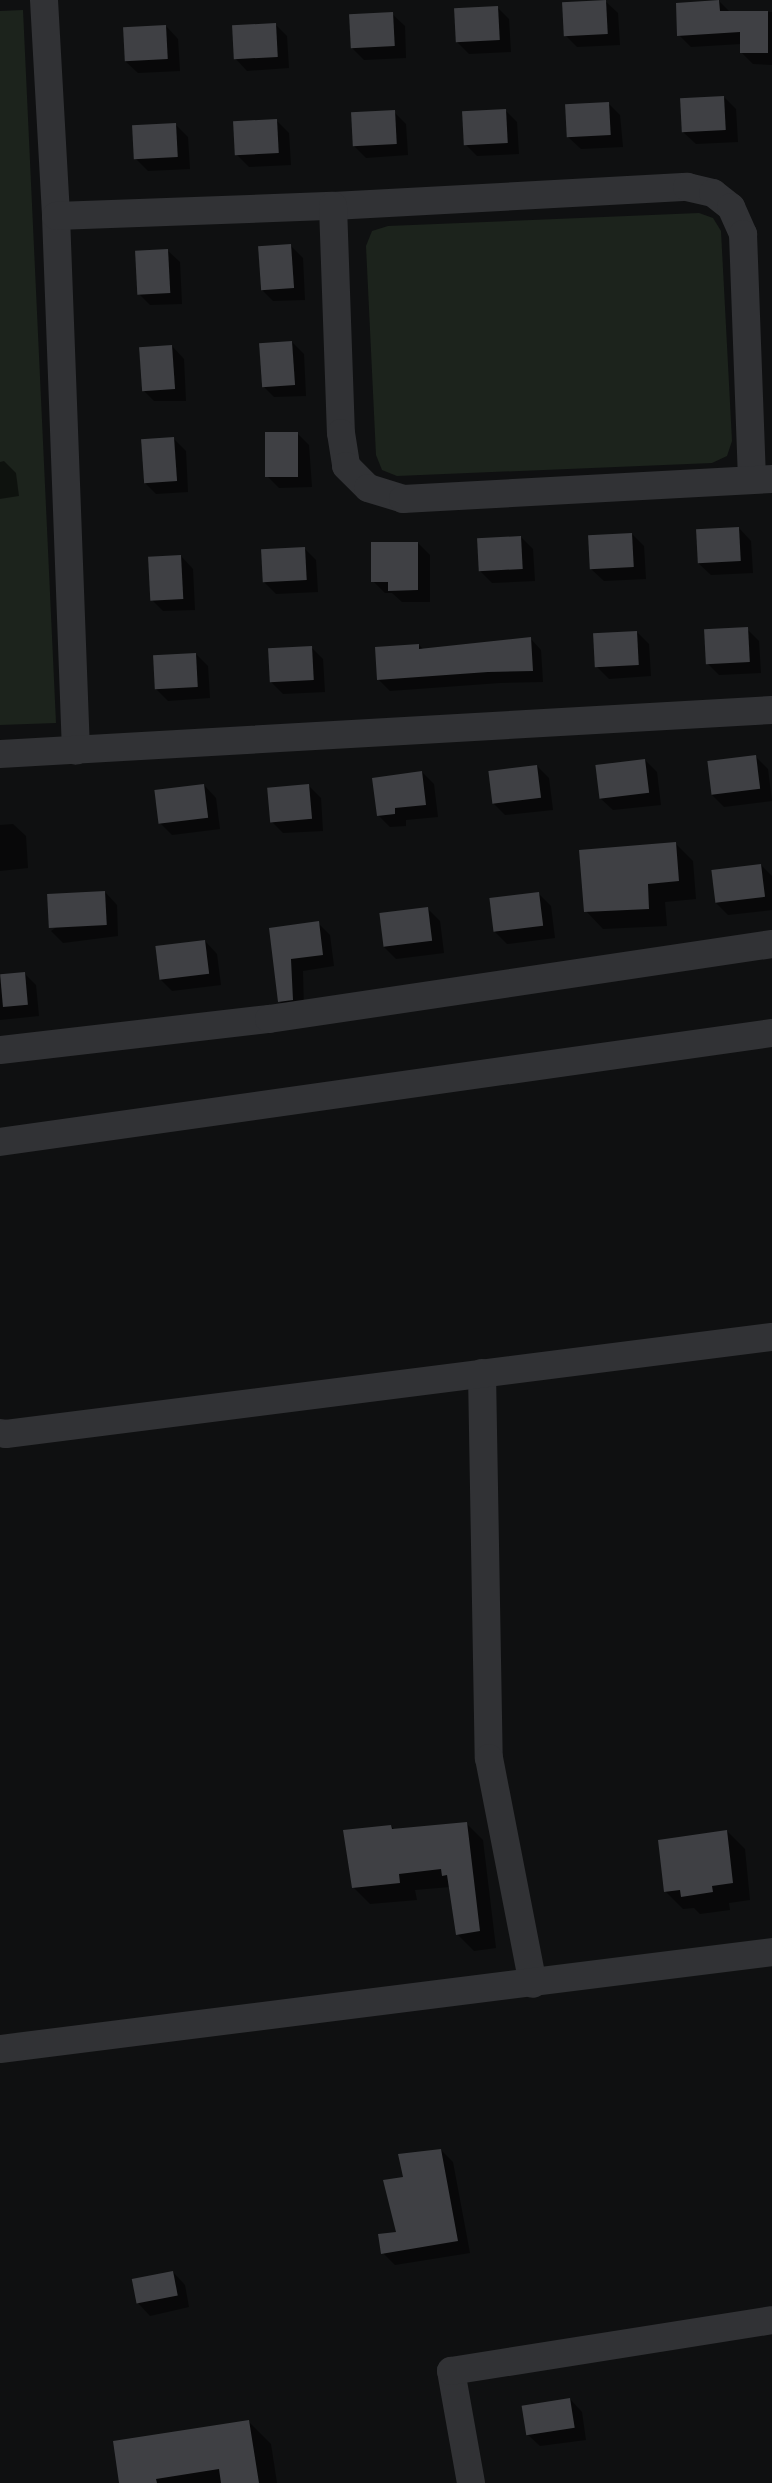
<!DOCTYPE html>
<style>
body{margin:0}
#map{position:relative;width:772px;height:2483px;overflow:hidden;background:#0f1011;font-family:Barlow,sans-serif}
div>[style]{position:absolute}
.green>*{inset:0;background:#1c231c}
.shadow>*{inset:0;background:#0007}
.building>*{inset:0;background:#3f4044;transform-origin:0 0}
.minor>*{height:28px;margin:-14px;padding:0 14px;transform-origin:14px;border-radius:14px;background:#313235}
span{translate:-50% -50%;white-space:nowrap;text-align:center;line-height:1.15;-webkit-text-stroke:4.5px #0b0b0c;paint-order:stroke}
</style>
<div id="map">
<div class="green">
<i style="clip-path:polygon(23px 10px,56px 723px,0 725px,0 11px)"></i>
<i style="clip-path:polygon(699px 213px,713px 218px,721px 231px,732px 441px,727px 456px,712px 463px,397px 476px,382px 470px,376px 455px,366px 246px,372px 231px,388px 226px)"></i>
</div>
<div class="shadow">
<i style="clip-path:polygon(605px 1px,618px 13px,620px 45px,577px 47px,565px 35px)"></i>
<i style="clip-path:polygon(719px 1px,730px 12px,772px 12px,772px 65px,753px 64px,741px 52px,741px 44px,691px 47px,679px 35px)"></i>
<i style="clip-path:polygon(497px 7px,509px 19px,511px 52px,469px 54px,457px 42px)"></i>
<i style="clip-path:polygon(392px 14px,405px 26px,406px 58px,364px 60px,352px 48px)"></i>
<i style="clip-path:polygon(275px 24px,287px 36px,289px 68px,247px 71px,235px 58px)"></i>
<i style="clip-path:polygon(166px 26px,178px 39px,180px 71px,138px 73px,125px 61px)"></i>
<i style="clip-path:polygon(724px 97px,736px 109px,738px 142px,696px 144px,683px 132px)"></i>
<i style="clip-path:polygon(608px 103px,620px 115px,623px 147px,581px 149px,568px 137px)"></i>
<i style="clip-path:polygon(505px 110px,517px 122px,519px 154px,477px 156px,465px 144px)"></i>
<i style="clip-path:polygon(394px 112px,406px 124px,408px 155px,366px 158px,354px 146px)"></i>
<i style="clip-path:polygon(276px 120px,289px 133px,291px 165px,249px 167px,237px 155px)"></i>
<i style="clip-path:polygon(176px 125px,188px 137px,190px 169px,148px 171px,136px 159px)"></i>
<i style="clip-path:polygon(291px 246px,303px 258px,305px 300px,273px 301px,261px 289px)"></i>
<i style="clip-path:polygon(167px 250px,180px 262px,182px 304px,150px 305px,138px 293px)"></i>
<i style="clip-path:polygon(292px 342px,304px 354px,306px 396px,274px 397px,262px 385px)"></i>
<i style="clip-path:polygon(172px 346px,184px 359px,186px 401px,154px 401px,142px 389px)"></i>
<i style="clip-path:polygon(297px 433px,309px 445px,312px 487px,279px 488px,267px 476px)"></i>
<i style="clip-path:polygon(174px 439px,186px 451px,188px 492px,156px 494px,144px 482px)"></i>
<i style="clip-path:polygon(4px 461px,16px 473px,19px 496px,0 499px,0 462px)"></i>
<i style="clip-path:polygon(739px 528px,751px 541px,753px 573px,711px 575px,698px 563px)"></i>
<i style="clip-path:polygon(632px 534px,644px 546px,646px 579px,604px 581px,591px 569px)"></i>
<i style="clip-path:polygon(521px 537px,533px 549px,535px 581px,492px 583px,480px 571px)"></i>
<i style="clip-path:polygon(418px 543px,430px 555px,430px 602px,402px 602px,392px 593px,385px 593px,373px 581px)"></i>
<i style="clip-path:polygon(304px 548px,316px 560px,318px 592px,276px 594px,264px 582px)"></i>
<i style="clip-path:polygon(181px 556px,193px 569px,195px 610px,163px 611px,151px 599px)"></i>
<i style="clip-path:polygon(747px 629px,759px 641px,761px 673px,719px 675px,707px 663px)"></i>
<i style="clip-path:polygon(637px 632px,649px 644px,651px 676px,609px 679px,597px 667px)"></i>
<i style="clip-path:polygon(530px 638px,541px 650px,543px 682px,500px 683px,390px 691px,378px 679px,419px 645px,424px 650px)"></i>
<i style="clip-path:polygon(311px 647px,323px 659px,325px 692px,283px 694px,271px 682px)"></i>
<i style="clip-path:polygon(196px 654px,208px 666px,210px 698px,168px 701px,156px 689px)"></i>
<i style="clip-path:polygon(756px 757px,768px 769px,772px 801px,724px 807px,712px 795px)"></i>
<i style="clip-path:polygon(645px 760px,657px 772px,661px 805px,613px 810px,600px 798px)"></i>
<i style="clip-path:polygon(537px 766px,549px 778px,553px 810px,505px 815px,493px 803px)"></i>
<i style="clip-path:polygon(422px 772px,434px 784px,438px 817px,406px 820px,406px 826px,390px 827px,378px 815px)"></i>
<i style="clip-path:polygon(204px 785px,216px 798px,220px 829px,172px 835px,160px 823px)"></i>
<i style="clip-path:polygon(309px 786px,321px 798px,323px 831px,283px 833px,271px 821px)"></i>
<i style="clip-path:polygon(13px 824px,26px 836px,28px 868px,0 871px,0 825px)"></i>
<i style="clip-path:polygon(675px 843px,693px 861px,696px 899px,665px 902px,667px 926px,603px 929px,586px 911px)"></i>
<i style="clip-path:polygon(761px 865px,772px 876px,772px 910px,728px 915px,716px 903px)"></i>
<i style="clip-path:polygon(105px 892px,117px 905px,118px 936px,63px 943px,51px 931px)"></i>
<i style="clip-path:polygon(539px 894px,551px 906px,555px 938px,507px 944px,495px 932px)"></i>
<i style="clip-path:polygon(428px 909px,440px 921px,444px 953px,396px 959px,384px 947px)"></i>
<i style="clip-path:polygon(318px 923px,330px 935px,334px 966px,303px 971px,304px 1011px,291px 1013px,279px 1001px,270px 929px)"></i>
<i style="clip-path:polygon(205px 941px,217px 954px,221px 985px,172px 991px,160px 979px)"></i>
<i style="clip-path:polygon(24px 973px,36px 985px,39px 1016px,0 1020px,0 974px)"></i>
<i style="clip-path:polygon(466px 1823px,483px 1840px,496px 1948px,474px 1951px,457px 1934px,450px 1887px,415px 1890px,417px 1900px,370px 1904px,353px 1887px,391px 1826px,395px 1830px)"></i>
<i style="clip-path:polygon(727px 1831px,745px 1849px,750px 1900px,729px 1903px,730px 1910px,700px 1914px,694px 1908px,683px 1909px,665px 1891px)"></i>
<i style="clip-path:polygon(441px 2150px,453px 2162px,470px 2253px,395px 2265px,383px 2253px,397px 2233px,405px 2178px)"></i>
<i style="clip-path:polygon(173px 2272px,185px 2285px,189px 2307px,150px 2316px,138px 2303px)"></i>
<i style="clip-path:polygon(570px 2399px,582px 2412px,586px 2440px,540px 2446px,527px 2434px)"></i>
<i style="clip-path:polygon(248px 2421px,271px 2444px,277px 2483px,121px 2483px)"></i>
</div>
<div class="building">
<i style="left:606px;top:0;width:34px;height:44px;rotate:87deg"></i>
<i style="clip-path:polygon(719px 0,720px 11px,768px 11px,768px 53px,740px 53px,740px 32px,677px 36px,676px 3px)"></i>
<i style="left:498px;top:6px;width:34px;height:44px;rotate:87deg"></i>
<i style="left:393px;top:12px;width:34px;height:44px;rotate:87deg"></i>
<i style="left:276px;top:23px;width:34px;height:44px;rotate:87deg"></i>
<i style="left:166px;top:25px;width:34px;height:43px;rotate:87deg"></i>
<i style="left:724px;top:96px;width:34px;height:44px;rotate:87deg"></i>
<i style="left:609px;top:102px;width:33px;height:44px;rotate:87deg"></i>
<i style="left:506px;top:109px;width:34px;height:44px;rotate:87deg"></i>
<i style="left:395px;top:110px;width:34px;height:44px;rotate:87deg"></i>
<i style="left:277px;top:119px;width:34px;height:44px;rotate:87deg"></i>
<i style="left:176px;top:123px;width:34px;height:44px;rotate:87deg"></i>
<i style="left:291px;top:244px;width:44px;height:33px;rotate:86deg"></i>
<i style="left:168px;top:249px;width:44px;height:33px;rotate:87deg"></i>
<i style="left:292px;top:341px;width:44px;height:33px;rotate:86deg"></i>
<i style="left:172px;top:345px;width:44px;height:33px;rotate:86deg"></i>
<i style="left:265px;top:432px;width:33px;height:45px"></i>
<i style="left:174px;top:437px;width:44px;height:33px;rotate:86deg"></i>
<i style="left:739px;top:527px;width:34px;height:43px;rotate:87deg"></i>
<i style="left:632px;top:533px;width:34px;height:44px;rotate:87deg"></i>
<i style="left:521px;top:536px;width:33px;height:44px;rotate:87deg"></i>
<i style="clip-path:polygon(371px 542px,418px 542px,418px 590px,388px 591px,388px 582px,371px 582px)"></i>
<i style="left:305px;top:547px;width:33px;height:44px;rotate:87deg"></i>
<i style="left:181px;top:555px;width:44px;height:33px;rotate:87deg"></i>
<i style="left:748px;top:627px;width:35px;height:44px;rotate:87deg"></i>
<i style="left:637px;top:631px;width:34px;height:44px;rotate:87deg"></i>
<i style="clip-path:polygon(531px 637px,533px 671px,488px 672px,377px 680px,375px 647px,419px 644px,419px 649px)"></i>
<i style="left:312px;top:646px;width:34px;height:44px;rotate:87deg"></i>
<i style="left:196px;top:653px;width:34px;height:43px;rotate:87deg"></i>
<i style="left:756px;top:755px;width:34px;height:49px;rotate:83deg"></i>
<i style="left:645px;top:759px;width:34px;height:50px;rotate:83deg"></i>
<i style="left:537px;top:765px;width:33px;height:49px;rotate:83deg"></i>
<i style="clip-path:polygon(422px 771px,426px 805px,395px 808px,395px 814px,377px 816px,372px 778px)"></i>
<i style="left:204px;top:784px;width:34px;height:50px;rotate:83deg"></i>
<i style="left:309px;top:784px;width:35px;height:42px;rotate:85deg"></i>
<i style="clip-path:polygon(676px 842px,679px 881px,648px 884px,649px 909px,584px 912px,579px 850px)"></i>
<i style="left:761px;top:864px;width:33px;height:50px;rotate:83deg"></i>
<i style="left:105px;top:891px;width:34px;height:58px;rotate:87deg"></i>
<i style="left:539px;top:892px;width:34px;height:50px;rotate:83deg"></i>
<i style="left:428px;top:907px;width:34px;height:49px;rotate:83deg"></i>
<i style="clip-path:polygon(319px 921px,323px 955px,291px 959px,293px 1000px,278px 1002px,269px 928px)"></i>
<i style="left:205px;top:940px;width:34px;height:50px;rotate:83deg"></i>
<i style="left:25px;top:972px;width:33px;height:25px;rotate:85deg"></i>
<i style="clip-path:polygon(467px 1822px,480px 1931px,456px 1935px,447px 1875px,442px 1876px,441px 1869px,399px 1874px,400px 1883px,352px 1888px,343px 1830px,391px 1825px,392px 1829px)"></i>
<i style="clip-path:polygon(727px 1830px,733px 1883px,712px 1886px,713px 1892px,681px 1897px,680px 1890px,664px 1892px,658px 1840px)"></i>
<i style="clip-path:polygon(441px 2149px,458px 2241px,381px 2254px,378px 2234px,396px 2232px,383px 2180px,403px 2177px,398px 2154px)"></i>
<i style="left:173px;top:2271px;width:25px;height:42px;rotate:79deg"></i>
<i style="left:570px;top:2398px;width:30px;height:49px;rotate:81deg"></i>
<i style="clip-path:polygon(249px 2420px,259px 2483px,221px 2483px,219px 2469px,156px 2479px,157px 2483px,119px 2483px,113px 2441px)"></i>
</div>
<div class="minor">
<i style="left:44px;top:0;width:216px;rotate:86.8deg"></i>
<i style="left:56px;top:216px;width:535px;rotate:87.86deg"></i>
<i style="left:333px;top:206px;width:355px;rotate:-3.1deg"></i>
<i style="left:687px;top:187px;width:27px;rotate:13deg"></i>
<i style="left:713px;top:193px;width:23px;rotate:38deg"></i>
<i style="left:731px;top:207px;width:30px;rotate:66deg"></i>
<i style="left:743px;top:234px;width:246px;rotate:87.9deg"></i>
<i style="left:56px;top:216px;width:277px;rotate:-2.1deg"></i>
<i style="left:333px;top:206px;width:227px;rotate:88deg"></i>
<i style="left:341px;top:433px;width:33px;rotate:81deg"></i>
<i style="left:346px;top:466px;width:31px;rotate:45deg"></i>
<i style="left:368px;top:488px;width:37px;rotate:17deg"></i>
<i style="left:403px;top:499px;width:370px;rotate:-3.1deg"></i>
<i style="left:0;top:754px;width:773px;rotate:-3.26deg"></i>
<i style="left:0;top:1050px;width:271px;rotate:-6.6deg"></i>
<i style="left:269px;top:1019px;width:509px;rotate:-8.48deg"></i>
<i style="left:0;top:1142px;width:780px;rotate:-8.04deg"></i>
<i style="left:482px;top:1373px;width:385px;rotate:89deg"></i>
<i style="left:489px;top:1758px;width:230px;rotate:79deg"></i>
<i style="left:0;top:1433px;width:6px;rotate:9deg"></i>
<i style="left:6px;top:1434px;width:772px;rotate:-7.22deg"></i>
<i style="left:0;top:2049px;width:778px;rotate:-7.16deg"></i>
<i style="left:471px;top:2483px;width:114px;rotate:-100.1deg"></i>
<i style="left:451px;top:2371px;width:325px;rotate:-9deg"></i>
</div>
</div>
